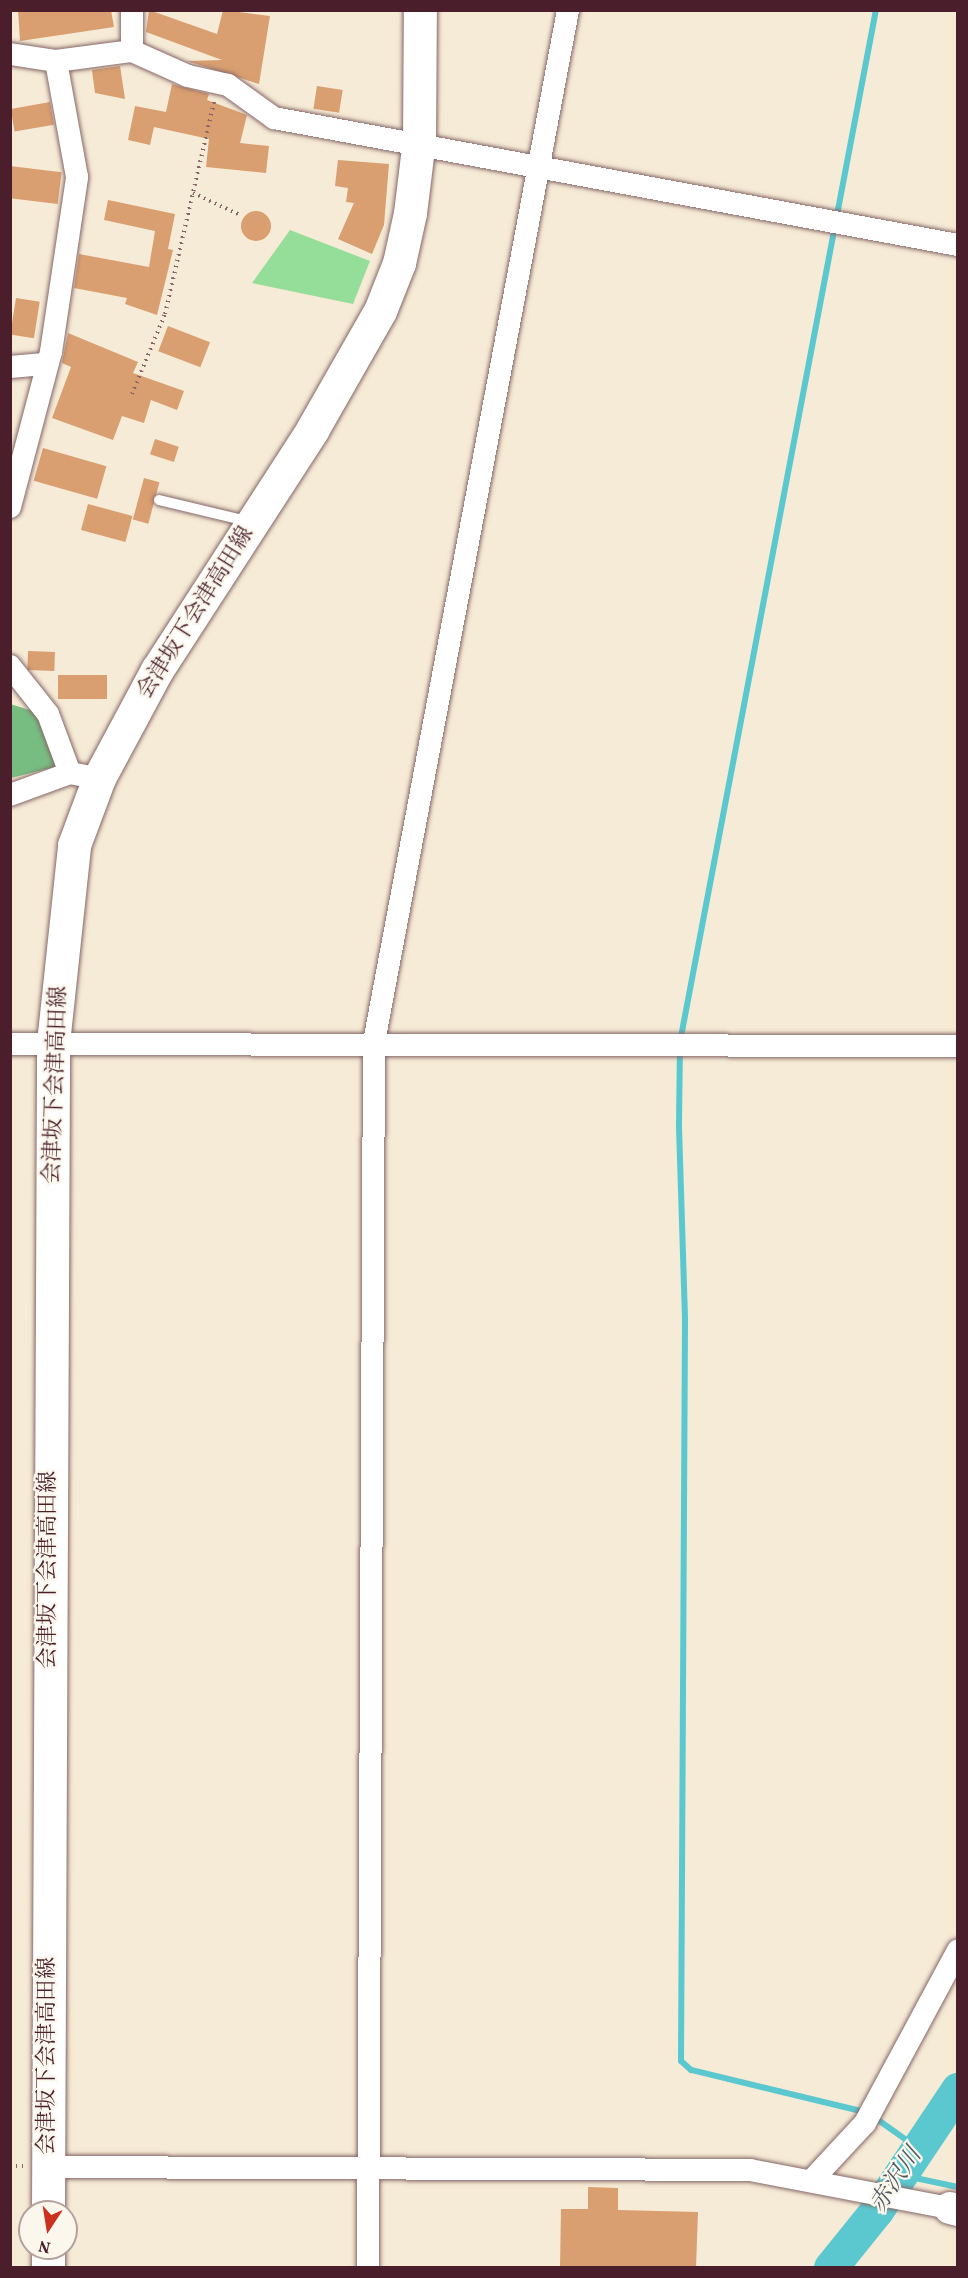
<!DOCTYPE html>
<meta charset="utf-8">
<style>
body{margin:0}
#map{position:relative;width:968px;height:2278px;overflow:hidden;background:#f6ebd6;font-family:Vollkorn,"Noto Serif JP",serif}
div>[style]{position:absolute}
.green>*{inset:0;background:#94de9a}
.forest>*{inset:0;background:#77bd82}
.stream>*{height:6px;margin:-3px;padding:0 3px;transform-origin:3px;border-radius:3px;background:#5bc8cf}
.river>*{height:34px;margin:-17px;padding:0 17px;transform-origin:17px;border-radius:17px;background:#5bc8cf}
.building>*{inset:0;background:#d99f70;transform-origin:0 0}
.round{border-radius:50%}
.path>*{height:4px;margin-top:-2px;transform-origin:0;background:repeating-linear-gradient(90deg,#866667 0 1.5px,transparent 0 6px)}
.roads{filter:drop-shadow(0 0 2px #866667) drop-shadow(0 0 2px #866667)}
.lane>*{height:10px;margin:-5px;padding:0 5px;transform-origin:5px;border-radius:5px;background:#fff}
.street>*{height:22px;margin:-11px;padding:0 11px;transform-origin:11px;border-radius:11px;background:#fff}
.secondary>*{height:32px;margin:-16px;padding:0 16px;transform-origin:16px;border-radius:16px;background:#fff}
.primary>*{height:33px;margin:-16.5px;padding:0 16.5px;transform-origin:16.5px;border-radius:16.5px;background:#fff}
span{translate:-50% -50%;white-space:nowrap;text-align:center;line-height:1.15;-webkit-text-stroke:4.5px #fbf7ec;paint-order:stroke}
.street-label{font-size:22px;color:#4a1f2b}
.water-label{font-size:24px;color:#505a64;font-style:italic}
.frame{position:absolute;inset:0;border:12px solid #4a1f2b;pointer-events:none}
.north{position:absolute;left:18px;top:2200px;width:60px;height:60px;box-sizing:border-box;background:#fbf7ec;border:2px solid #b4a19f;border-radius:50%;rotate:192deg;font-size:16px;font-weight:700;line-height:24px;text-align:center;color:#4a1f2b}
.north::after{content:'';display:block;margin:auto;width:21px;height:27px;background:#c8321e;clip-path:polygon(50% 0,100% 100%,50% 72%,0 100%)}
</style>
<div id="map">
<div class="green">
<i style="clip-path:polygon(290px 230px,370px 261px,353px 304px,252px 283px)"></i>
</div>
<div class="forest">
<i style="clip-path:polygon(10px 704px,33px 711px,47px 729px,59px 766px,11px 778px)"></i>
</div>
<div class="stream">
<i style="left:865px;top:2112px;width:179px;rotate:-166.4deg"></i>
<i style="left:691px;top:2070px;width:13px;rotate:-138deg"></i>
<i style="left:681px;top:2061px;width:743px;rotate:-89.69deg"></i>
<i style="left:685px;top:1318px;width:194px;rotate:-91.8deg"></i>
<i style="left:679px;top:1124px;width:82px;rotate:-89.3deg"></i>
<i style="left:680px;top:1042px;width:1050px;rotate:-79.25deg"></i>
<i style="left:874px;top:2117px;width:55px;rotate:35.4deg"></i>
<i style="left:901px;top:2175px;width:58px;rotate:11.9deg"></i>
</div>
<div class="river">
<i style="left:831px;top:2268px;width:73px;rotate:-51.1deg"></i>
<i style="left:877px;top:2211px;width:146px;rotate:-56.2deg"></i>
</div>
<div class="building">
<i style="clip-path:polygon(18px 10px,111px 10px,114px 27px,20px 41px)"></i>
<i style="clip-path:polygon(149px 10px,217px 34px,223px 10px,270px 16px,259px 84px,187px 61px,222px 60px,146px 32px)"></i>
<i style="clip-path:polygon(120px 66px,125px 99px,95px 93px,92px 70px)"></i>
<i style="clip-path:polygon(172px 84px,209px 94px,207px 100px,247px 115px,240px 143px,269px 146px,266px 173px,206px 167px,209px 139px,154px 127px,150px 145px,128px 140px,135px 106px,166px 112px)"></i>
<i style="left:317px;top:86px;width:26px;height:23px;rotate:9deg"></i>
<i style="left:50px;top:102px;width:23px;height:40px;rotate:80deg"></i>
<i style="clip-path:polygon(338px 160px,389px 164px,384px 225px,372px 254px,338px 239px,354px 203px,346px 202px,348px 188px,335px 186px)"></i>
<i style="left:10px;top:166px;width:52px;height:32px;rotate:7deg"></i>
<i style="clip-path:polygon(108px 200px,175px 214px,168px 249px,173px 250px,157px 315px,125px 304px,127px 298px,74px 288px,79px 254px,149px 267px,155px 231px,104px 220px)"></i>
<i class="round" style="left:241px;top:211px;width:30px;height:30px"></i>
<i style="left:16px;top:298px;width:24px;height:37px;rotate:9deg"></i>
<i style="left:168px;top:326px;width:45px;height:27px;rotate:21deg"></i>
<i style="clip-path:polygon(68px 333px,138px 362px,133px 373px,184px 391px,177px 410px,151px 400px,144px 423px,122px 416px,113px 440px,52px 418px,71px 367px,62px 363px)"></i>
<i style="left:155px;top:439px;width:25px;height:16px;rotate:18deg"></i>
<i style="left:43px;top:448px;width:66px;height:34px;rotate:16deg"></i>
<i style="left:144px;top:478px;width:16px;height:43px;rotate:15deg"></i>
<i style="left:88px;top:504px;width:46px;height:27px;rotate:15deg"></i>
<i style="left:28px;top:651px;width:27px;height:19px;rotate:2deg"></i>
<i style="left:58px;top:675px;width:49px;height:24px"></i>
<i style="clip-path:polygon(588px 2187px,618px 2188px,618px 2210px,698px 2212px,696px 2268px,560px 2268px,561px 2209px,588px 2209px)"></i>
</div>
<div class="path">
<i style="left:193px;top:193px;width:52px;rotate:25.1deg"></i>
<i style="left:132px;top:394px;width:87px;rotate:-67.6deg"></i>
<i style="left:165px;top:314px;width:219px;rotate:-77deg"></i>
<i style="left:10px;top:2166px;width:13px"></i>
</div>
<div class="roads">
<div class="lane">
<i style="left:159px;top:500px;width:90px;rotate:13.4deg"></i>
</div>
<div class="street">
<i style="left:132px;top:10px;width:41px;rotate:90deg"></i>
<i style="left:10px;top:54px;width:47px;rotate:8.7deg"></i>
<i style="left:56px;top:61px;width:77px;rotate:-7.5deg"></i>
<i style="left:132px;top:51px;width:61px;rotate:24.1deg"></i>
<i style="left:188px;top:76px;width:41px;rotate:12.7deg"></i>
<i style="left:228px;top:85px;width:57px;rotate:35.7deg"></i>
<i style="left:274px;top:118px;width:696px;rotate:10.52deg"></i>
<i style="left:10px;top:367px;width:37px;rotate:-5deg"></i>
<i style="left:10px;top:507px;width:160px;rotate:-75.2deg"></i>
<i style="left:51px;top:352px;width:177px;rotate:-81.5deg"></i>
<i style="left:77px;top:177px;width:118px;rotate:-100.3deg"></i>
<i style="left:10px;top:666px;width:61px;rotate:51.6deg"></i>
<i style="left:48px;top:714px;width:63px;rotate:69.6deg"></i>
<i style="left:10px;top:795px;width:64px;rotate:-20.1deg"></i>
<i style="left:70px;top:773px;width:15px;rotate:11deg"></i>
<i style="left:10px;top:1044px;width:948px;rotate:0.12deg"></i>
<i style="left:48px;top:2167px;width:702px;rotate:0.24deg"></i>
<i style="left:750px;top:2170px;width:204px;rotate:10.8deg"></i>
<i style="left:814px;top:2178px;width:75px;rotate:-47.2deg"></i>
<i style="left:865px;top:2123px;width:196px;rotate:-61.7deg"></i>
<i style="left:368px;top:2268px;width:1226px;rotate:-89.72deg"></i>
<i style="left:374px;top:1042px;width:1050px;rotate:-79.35deg"></i>
</div>
<div class="secondary">
<i style="left:950px;top:2208px;width:8px;rotate:14deg"></i>
</div>
<div class="primary">
<i style="left:48px;top:2212px;width:1169px;rotate:-89.75deg"></i>
<i style="left:53px;top:1043px;width:199px;rotate:-83.9deg"></i>
<i style="left:74px;top:845px;width:72px;rotate:-69.5deg"></i>
<i style="left:99px;top:778px;width:123px;rotate:-61.8deg"></i>
<i style="left:157px;top:670px;width:286px;rotate:-57.1deg"></i>
<i style="left:312px;top:430px;width:137px;rotate:-60.3deg"></i>
<i style="left:380px;top:311px;width:52px;rotate:-68.4deg"></i>
<i style="left:399px;top:263px;width:51px;rotate:-77.6deg"></i>
<i style="left:410px;top:213px;width:74px;rotate:-83deg"></i>
<i style="left:419px;top:140px;width:130px;rotate:-89.6deg"></i>
<i style="left:48px;top:2268px;width:20px;rotate:-90deg"></i>
</div>
</div>
<div class="street-label">
<span style="left:196px;top:613px;rotate:-58deg">会津坂下会津高田線</span>
<span style="left:56px;top:1085px;rotate:-88deg">会津坂下会津高田線</span>
<span style="left:49px;top:1570px;rotate:-90deg">会津坂下会津高田線</span>
<span style="left:48px;top:2056px;rotate:-90deg">会津坂下会津高田線</span>
</div>
<div class="water-label">
<span style="left:897px;top:2181px;rotate:-56deg">赤沢川</span>
</div>
<div class="frame"></div>
<div class="north">N</div>
</div>
